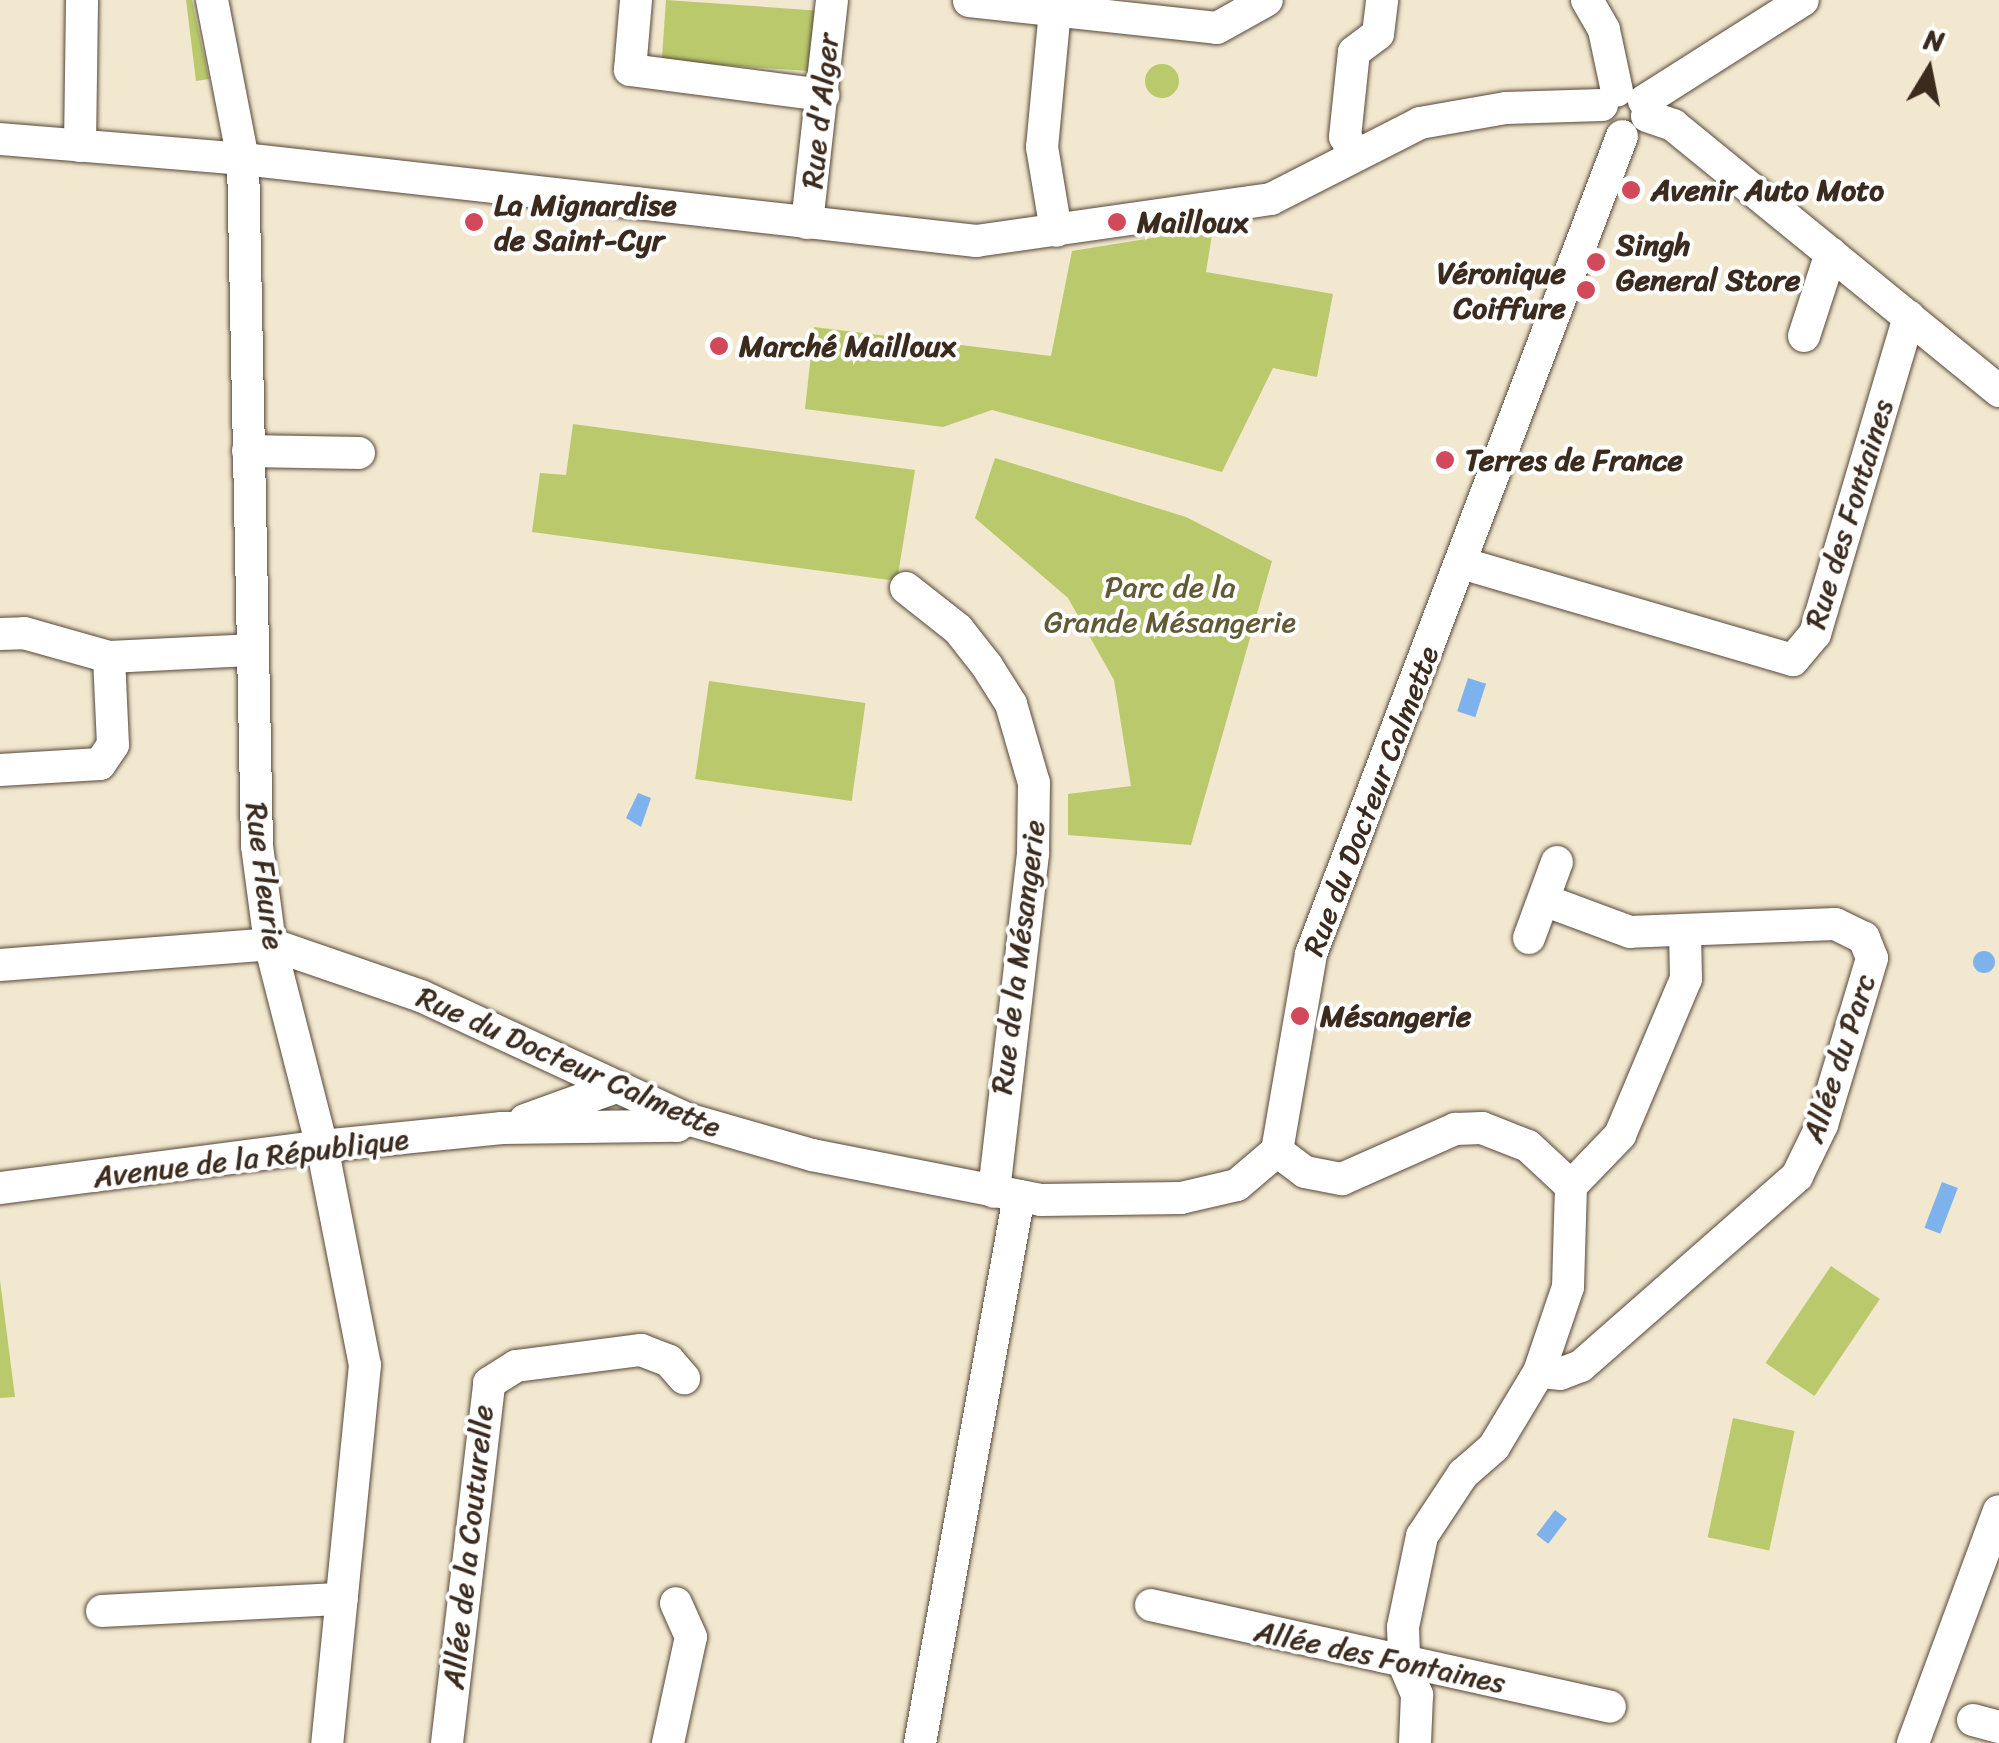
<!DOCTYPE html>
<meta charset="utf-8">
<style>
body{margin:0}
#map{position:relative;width:1999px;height:1743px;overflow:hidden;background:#f2e8cf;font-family:Sriracha,sans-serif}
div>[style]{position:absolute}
.green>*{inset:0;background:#b9c96c;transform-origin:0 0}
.round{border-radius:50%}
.water>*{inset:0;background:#7eb2ec;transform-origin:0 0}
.roads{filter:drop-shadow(0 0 2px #564639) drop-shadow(0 0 2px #564639)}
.minor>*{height:32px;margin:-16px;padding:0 16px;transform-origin:16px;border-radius:16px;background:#fff}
.dots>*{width:28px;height:28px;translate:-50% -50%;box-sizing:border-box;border:5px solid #fff;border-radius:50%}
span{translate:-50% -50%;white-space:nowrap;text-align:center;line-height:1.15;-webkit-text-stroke:8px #fff;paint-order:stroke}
.street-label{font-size:30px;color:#3b2a1e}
.poi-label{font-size:30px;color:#3b2a1e;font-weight:700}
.left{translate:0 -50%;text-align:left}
.right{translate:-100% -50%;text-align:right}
.park-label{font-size:30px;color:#615a35}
.north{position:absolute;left:1879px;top:20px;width:100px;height:100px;-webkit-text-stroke:8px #fff;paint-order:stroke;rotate:10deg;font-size:28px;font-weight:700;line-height:40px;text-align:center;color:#3b2a1e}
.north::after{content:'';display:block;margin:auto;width:35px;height:45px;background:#3b2a1e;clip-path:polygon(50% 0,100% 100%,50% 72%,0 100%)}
</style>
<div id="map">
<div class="green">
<i style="clip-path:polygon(186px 0,192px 0,209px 79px,196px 81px)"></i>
<i style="left:666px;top:0;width:157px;height:61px;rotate:4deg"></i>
<i class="round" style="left:1145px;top:64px;width:34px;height:34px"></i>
<i style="clip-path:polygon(1213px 228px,1206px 272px,1333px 294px,1317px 377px,1273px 368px,1222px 472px,992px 410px,943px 427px,805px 409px,814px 327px,1051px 356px,1072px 251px)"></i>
<i style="clip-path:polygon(573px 424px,915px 470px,897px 581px,532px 532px,540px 473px,566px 475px)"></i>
<i style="clip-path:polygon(995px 458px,1186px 517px,1272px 561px,1191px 845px,1068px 835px,1068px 794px,1131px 786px,1114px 680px,1068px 598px,975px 518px)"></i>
<i style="left:709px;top:681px;width:158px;height:99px;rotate:8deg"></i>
<i style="left:1831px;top:1266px;width:59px;height:117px;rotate:34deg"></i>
<i style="clip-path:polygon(0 1280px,15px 1397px,0 1398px)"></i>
<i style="left:1733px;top:1418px;width:63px;height:122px;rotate:12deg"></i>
</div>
<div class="water">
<i style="left:1468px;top:678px;width:19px;height:35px;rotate:18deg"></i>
<i style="clip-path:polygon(638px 793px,651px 798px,641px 827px,626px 818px)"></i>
<i class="round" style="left:1973px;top:951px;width:22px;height:22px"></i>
<i style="left:1942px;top:1182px;width:17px;height:49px;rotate:21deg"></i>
<i style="left:1555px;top:1510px;width:15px;height:31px;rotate:37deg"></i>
</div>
<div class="roads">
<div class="minor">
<i style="left:212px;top:0;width:162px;rotate:79deg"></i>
<i style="left:243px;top:159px;width:687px;rotate:88.83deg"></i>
<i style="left:257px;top:846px;width:99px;rotate:82.4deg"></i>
<i style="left:270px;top:944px;width:209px;rotate:75.6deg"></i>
<i style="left:322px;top:1146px;width:223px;rotate:78.9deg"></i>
<i style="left:365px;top:1365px;width:380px;rotate:95.7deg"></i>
<i style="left:636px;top:0;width:70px;rotate:94.9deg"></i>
<i style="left:630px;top:70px;width:195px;rotate:7.4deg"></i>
<i style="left:1587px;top:0;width:34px;rotate:60deg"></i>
<i style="left:1604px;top:30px;width:62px;rotate:78deg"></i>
<i style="left:969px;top:1px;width:249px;rotate:6.2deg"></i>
<i style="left:1217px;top:28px;width:57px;rotate:-29.2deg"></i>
<i style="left:1055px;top:10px;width:138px;rotate:95.4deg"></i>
<i style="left:1042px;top:147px;width:85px;rotate:80.5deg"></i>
<i style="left:1644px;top:101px;width:188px;rotate:-32.4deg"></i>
<i style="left:1647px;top:116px;width:28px;rotate:19deg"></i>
<i style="left:1673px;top:125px;width:421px;rotate:39.2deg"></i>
<i style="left:0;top:139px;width:244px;rotate:4.7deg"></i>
<i style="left:243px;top:159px;width:738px;rotate:6.38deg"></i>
<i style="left:976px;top:241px;width:298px;rotate:-8.1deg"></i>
<i style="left:1271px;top:199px;width:167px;rotate:-27deg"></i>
<i style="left:1420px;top:123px;width:87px;rotate:-9.9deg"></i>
<i style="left:1506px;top:108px;width:96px;rotate:-1.8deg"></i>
<i style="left:80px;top:146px;width:146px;rotate:-89.2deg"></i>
<i style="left:1356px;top:155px;width:21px;rotate:-121deg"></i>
<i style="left:1345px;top:137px;width:85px;rotate:-84deg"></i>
<i style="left:1354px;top:52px;width:30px;rotate:-37deg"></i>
<i style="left:1378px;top:34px;width:34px;rotate:-83deg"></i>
<i style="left:807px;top:223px;width:224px;rotate:-83.6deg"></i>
<i style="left:1804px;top:336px;width:87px;rotate:-72deg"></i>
<i style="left:248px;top:451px;width:111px;rotate:1deg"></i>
<i style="left:1461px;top:563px;width:346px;rotate:16.3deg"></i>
<i style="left:1793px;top:660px;width:34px;rotate:-50deg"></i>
<i style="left:1815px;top:634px;width:331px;rotate:-73.5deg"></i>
<i style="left:906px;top:588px;width:66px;rotate:38.3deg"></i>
<i style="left:958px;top:629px;width:47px;rotate:51.9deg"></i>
<i style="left:987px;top:666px;width:45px;rotate:57.7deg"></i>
<i style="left:1011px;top:704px;width:82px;rotate:73.8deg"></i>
<i style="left:1034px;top:783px;width:71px;rotate:90.8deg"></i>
<i style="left:1033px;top:854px;width:340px;rotate:96.6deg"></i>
<i style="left:0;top:634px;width:24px;rotate:-2deg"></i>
<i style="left:24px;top:633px;width:88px;rotate:15.8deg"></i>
<i style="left:109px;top:657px;width:141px;rotate:-2.8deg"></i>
<i style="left:0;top:770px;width:100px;rotate:-3.4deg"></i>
<i style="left:100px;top:764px;width:23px;rotate:-56deg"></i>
<i style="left:113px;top:745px;width:88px;rotate:-92.6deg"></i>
<i style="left:1529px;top:938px;width:81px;rotate:-69.8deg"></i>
<i style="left:0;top:965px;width:271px;rotate:-4.4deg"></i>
<i style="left:270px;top:944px;width:160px;rotate:19deg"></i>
<i style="left:421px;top:996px;width:293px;rotate:24.8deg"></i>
<i style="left:687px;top:1119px;width:130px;rotate:16.1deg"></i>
<i style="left:812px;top:1155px;width:233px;rotate:11.1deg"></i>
<i style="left:1041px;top:1200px;width:140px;rotate:-0.8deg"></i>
<i style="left:1181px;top:1198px;width:57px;rotate:-13.1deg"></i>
<i style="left:1237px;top:1185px;width:52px;rotate:-40.4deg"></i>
<i style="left:1277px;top:1151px;width:200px;rotate:-80.2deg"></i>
<i style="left:1311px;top:954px;width:875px;rotate:-69.18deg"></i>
<i style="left:525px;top:1120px;width:97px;rotate:-19.9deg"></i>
<i style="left:1277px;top:1151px;width:35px;rotate:37deg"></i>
<i style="left:1305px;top:1172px;width:38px;rotate:11deg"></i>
<i style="left:1342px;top:1179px;width:124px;rotate:-23.9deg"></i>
<i style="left:1455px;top:1129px;width:27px;rotate:-2deg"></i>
<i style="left:1482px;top:1128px;width:49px;rotate:21.4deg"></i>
<i style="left:1528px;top:1146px;width:59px;rotate:42.9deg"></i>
<i style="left:1571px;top:1186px;width:101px;rotate:91.7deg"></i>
<i style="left:1568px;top:1287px;width:90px;rotate:108.8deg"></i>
<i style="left:1539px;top:1372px;width:87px;rotate:121deg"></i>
<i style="left:1494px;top:1447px;width:41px;rotate:138.9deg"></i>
<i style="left:1463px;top:1474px;width:74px;rotate:123.5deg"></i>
<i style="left:1422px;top:1536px;width:93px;rotate:101.8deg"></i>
<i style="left:1403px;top:1627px;width:37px;rotate:88deg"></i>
<i style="left:1404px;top:1664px;width:34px;rotate:67deg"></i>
<i style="left:1417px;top:1695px;width:48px;rotate:92.4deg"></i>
<i style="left:1571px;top:1186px;width:71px;rotate:-46.1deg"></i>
<i style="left:1620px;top:1135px;width:169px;rotate:-67.1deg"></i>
<i style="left:1686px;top:979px;width:47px;rotate:-91.2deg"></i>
<i style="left:0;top:1188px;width:325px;rotate:-7.4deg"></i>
<i style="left:322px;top:1146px;width:181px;rotate:-5.7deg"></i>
<i style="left:502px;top:1128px;width:175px;rotate:-0.7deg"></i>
<i style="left:677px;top:1126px;width:12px;rotate:-35deg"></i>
<i style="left:1539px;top:1372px;width:21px;rotate:5deg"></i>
<i style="left:1560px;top:1374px;width:22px;rotate:-21deg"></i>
<i style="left:1581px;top:1366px;width:288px;rotate:-41.3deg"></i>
<i style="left:1797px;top:1176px;width:57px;rotate:-63.9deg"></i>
<i style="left:1822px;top:1125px;width:174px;rotate:-73.3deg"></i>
<i style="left:1872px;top:958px;width:22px;rotate:-112deg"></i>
<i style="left:1864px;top:938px;width:32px;rotate:-154deg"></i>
<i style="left:1835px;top:924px;width:205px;rotate:177.8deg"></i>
<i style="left:1630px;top:932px;width:92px;rotate:-159.6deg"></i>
<i style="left:1151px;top:1605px;width:470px;rotate:12.5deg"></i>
<i style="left:102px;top:1611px;width:240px;rotate:-2.9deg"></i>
<i style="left:1973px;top:1720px;width:27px;rotate:15deg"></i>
<i style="left:447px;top:1743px;width:362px;rotate:-83.3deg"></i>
<i style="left:489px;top:1383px;width:32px;rotate:-32deg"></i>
<i style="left:516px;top:1366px;width:126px;rotate:-7.3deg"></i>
<i style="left:641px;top:1350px;width:30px;rotate:21deg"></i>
<i style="left:669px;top:1361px;width:23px;rotate:49deg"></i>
<i style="left:668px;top:1743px;width:108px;rotate:-77.8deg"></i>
<i style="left:691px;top:1637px;width:37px;rotate:-114deg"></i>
<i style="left:920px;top:1743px;width:556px;rotate:-79.74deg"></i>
<i style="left:1913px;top:1743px;width:247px;rotate:-69.7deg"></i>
</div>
</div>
<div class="dots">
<i style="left:1631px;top:190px;background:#d1495b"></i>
<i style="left:474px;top:222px;background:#d1495b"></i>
<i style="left:1117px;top:222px;background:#d1495b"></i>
<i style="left:1596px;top:262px;background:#d1495b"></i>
<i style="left:1586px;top:290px;background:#d1495b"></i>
<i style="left:719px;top:346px;background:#d1495b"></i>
<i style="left:1445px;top:460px;background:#d1495b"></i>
<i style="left:1300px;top:1016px;background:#d1495b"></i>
</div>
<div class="street-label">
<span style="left:820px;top:111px;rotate:-84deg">Rue d'Alger</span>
<span style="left:1849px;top:514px;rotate:-73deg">Rue des Fontaines</span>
<span style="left:1371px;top:801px;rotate:-69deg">Rue du Docteur Calmette</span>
<span style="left:265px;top:876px;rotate:83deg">Rue Fleurie</span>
<span style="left:1018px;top:957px;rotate:-83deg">Rue de la Mésangerie</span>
<span style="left:1839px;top:1058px;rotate:-72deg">Allée du Parc</span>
<span style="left:569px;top:1062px;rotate:24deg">Rue du Docteur Calmette</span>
<span style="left:251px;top:1158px;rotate:-7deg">Avenue de la République</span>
<span style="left:468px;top:1547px;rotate:-84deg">Allée de la Couturelle</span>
<span style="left:1380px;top:1657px;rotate:12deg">Allée des Fontaines</span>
</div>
<div class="poi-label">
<span class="left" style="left:1651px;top:190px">Avenir Auto Moto</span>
<span class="left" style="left:494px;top:222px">La Mignardise<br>de Saint-Cyr</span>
<span class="left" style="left:1137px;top:222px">Mailloux</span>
<span class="left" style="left:1616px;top:262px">Singh<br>General Store</span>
<span class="right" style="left:1566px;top:290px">Véronique<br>Coiffure</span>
<span class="left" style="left:739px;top:346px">Marché Mailloux</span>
<span class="left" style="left:1465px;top:460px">Terres de France</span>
<span class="left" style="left:1320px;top:1016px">Mésangerie</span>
</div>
<div class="park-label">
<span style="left:1170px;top:604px">Parc de la<br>Grande Mésangerie</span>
</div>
<div class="north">N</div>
</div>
